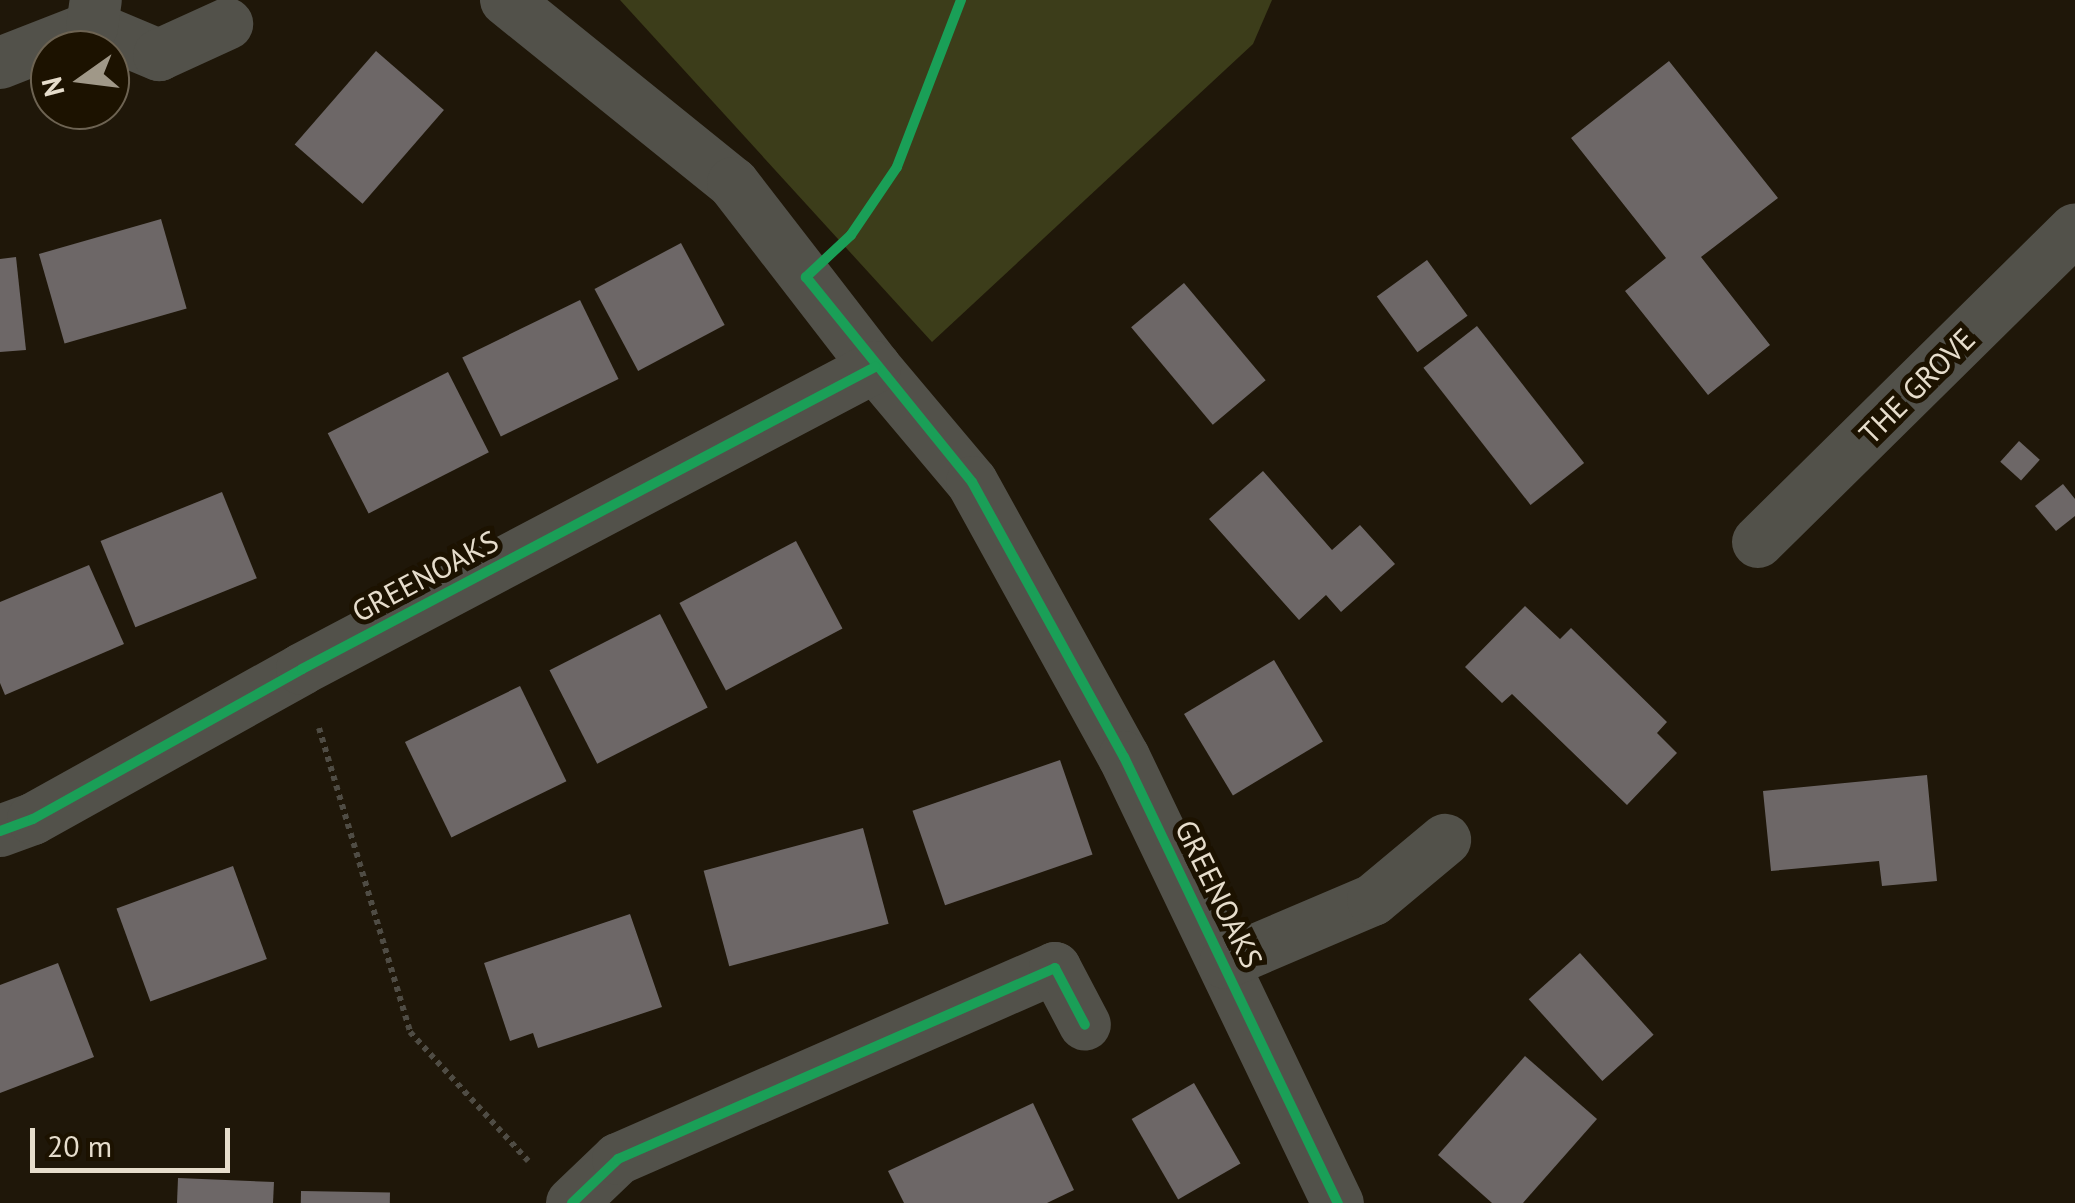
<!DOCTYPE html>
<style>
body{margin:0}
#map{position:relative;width:2075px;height:1203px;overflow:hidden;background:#1f1709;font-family:"PT Sans",sans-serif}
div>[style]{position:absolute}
.green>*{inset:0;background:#3c3d1a}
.building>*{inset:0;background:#6d6767;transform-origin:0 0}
.path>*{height:6px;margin-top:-3px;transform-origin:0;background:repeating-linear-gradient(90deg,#4f4c44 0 5px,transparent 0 10px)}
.minor>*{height:52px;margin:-26px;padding:0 26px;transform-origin:26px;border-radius:26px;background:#52514a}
.cycleway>*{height:10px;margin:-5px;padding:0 5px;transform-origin:5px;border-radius:5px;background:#1a9f57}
span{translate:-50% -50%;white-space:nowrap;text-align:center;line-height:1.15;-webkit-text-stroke:10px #1c1200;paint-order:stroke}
.street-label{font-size:30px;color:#e6ddcc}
.north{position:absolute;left:30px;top:30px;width:100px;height:100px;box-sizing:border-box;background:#1c1200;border:2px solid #6d6352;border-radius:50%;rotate:256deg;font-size:28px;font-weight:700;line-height:40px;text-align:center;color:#e6ddcc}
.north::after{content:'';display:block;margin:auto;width:35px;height:45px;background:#a09888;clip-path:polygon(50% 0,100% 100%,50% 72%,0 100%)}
.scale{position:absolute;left:30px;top:1128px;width:200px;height:45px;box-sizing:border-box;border:5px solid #e6ddcc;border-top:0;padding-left:12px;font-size:30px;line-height:35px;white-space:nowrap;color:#e6ddcc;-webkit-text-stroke:8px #1c1200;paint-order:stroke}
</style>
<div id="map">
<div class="green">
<i style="clip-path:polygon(620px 0,1272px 0,1253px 44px,932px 342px)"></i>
</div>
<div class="building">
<i style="left:376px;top:51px;width:90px;height:124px;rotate:41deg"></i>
<i style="clip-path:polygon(1669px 61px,1778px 198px,1701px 257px,1770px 345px,1708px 395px,1625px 291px,1666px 258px,1571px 138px)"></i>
<i style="left:161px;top:219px;width:93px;height:127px;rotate:74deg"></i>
<i style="left:681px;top:243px;width:93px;height:98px;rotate:62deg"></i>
<i style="clip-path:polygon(16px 257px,26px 350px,0 352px,0 259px)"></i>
<i style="left:1427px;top:260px;width:69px;height:62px;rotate:54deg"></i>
<i style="left:1184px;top:283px;width:127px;height:69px;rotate:50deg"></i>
<i style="left:580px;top:300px;width:88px;height:131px;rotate:64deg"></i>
<i style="left:1477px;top:326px;width:174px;height:68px;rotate:52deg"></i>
<i style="left:448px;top:372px;width:90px;height:135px;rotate:63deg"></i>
<i style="left:2019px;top:441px;width:28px;height:28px;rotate:42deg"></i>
<i style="clip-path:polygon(1263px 471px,1332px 550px,1360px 525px,1395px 564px,1341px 612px,1326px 595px,1299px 620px,1209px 519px)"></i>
<i style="clip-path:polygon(2063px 484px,2075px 499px,2075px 516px,2056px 531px,2035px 506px)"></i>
<i style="left:222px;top:492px;width:93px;height:131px;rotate:68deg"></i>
<i style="left:796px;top:541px;width:99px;height:132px;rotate:62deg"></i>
<i style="clip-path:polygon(89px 565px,124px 644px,5px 695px,0 683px,0 602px)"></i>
<i style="clip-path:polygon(1525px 606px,1560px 639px,1571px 628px,1667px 722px,1657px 733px,1677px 753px,1627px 805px,1512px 694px,1502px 703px,1465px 667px)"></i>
<i style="left:660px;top:614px;width:105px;height:124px;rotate:63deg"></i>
<i style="left:1274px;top:660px;width:95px;height:105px;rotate:59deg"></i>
<i style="left:520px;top:686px;width:106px;height:128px;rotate:64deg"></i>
<i style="left:1060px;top:760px;width:100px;height:156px;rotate:71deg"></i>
<i style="clip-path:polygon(1927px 775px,1937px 881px,1882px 886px,1879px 861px,1771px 871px,1763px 791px)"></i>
<i style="left:863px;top:828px;width:99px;height:165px;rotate:75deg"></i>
<i style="left:233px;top:866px;width:99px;height:124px;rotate:70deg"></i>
<i style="clip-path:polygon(630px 914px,662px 1007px,538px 1048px,533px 1033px,510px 1041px,484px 963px)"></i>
<i style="left:1580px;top:953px;width:110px;height:69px;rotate:48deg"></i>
<i style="clip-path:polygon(58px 963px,94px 1057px,0 1093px,0 985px)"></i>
<i style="clip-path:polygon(1525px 1056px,1597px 1119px,1523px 1203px,1492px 1203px,1438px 1155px)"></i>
<i style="left:1194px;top:1083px;width:93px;height:72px;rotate:60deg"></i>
<i style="clip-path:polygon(1033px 1103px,1074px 1190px,1047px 1203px,904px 1203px,888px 1171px)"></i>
<i style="clip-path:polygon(178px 1178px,274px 1182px,273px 1203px,177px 1203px)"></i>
<i style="left:301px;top:1191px;width:89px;height:12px;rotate:1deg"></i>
</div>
<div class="path">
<i style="left:319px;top:728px;width:317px;rotate:73.3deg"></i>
<i style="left:410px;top:1032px;width:175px;rotate:47.5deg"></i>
</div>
<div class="minor">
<i style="left:506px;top:0;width:292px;rotate:38.9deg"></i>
<i style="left:733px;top:183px;width:232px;rotate:52.3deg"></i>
<i style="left:875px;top:367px;width:150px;rotate:49.9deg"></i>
<i style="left:972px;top:482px;width:314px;rotate:61.1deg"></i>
<i style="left:1124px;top:757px;width:495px;rotate:64.4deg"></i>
<i style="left:92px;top:27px;width:73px;rotate:22.7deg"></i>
<i style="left:159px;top:55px;width:75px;rotate:-24.5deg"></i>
<i style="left:0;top:63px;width:99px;rotate:-21.4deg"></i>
<i style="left:92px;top:27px;width:27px;rotate:-82deg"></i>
<i style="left:1758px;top:542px;width:445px;rotate:-44.6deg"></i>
<i style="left:0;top:831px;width:35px;rotate:-20deg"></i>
<i style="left:33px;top:819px;width:308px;rotate:-29.1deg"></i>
<i style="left:302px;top:669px;width:648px;rotate:-27.79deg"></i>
<i style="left:1225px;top:963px;width:161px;rotate:-23.1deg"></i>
<i style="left:1373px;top:900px;width:94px;rotate:-39.8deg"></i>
<i style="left:572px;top:1203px;width:64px;rotate:-43.7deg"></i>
<i style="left:618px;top:1159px;width:477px;rotate:-23.6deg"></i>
<i style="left:1055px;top:968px;width:64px;rotate:62.2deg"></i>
</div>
<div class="cycleway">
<i style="left:961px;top:0;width:179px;rotate:111deg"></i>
<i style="left:897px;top:167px;width:82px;rotate:124.1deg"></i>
<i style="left:851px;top:235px;width:62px;rotate:137deg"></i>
<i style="left:806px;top:277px;width:264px;rotate:51deg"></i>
<i style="left:972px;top:482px;width:314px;rotate:61.1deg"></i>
<i style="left:1124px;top:757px;width:495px;rotate:64.4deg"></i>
<i style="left:0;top:831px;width:35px;rotate:-20deg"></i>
<i style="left:33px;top:819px;width:308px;rotate:-29.1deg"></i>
<i style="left:302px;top:669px;width:648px;rotate:-27.79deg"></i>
<i style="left:572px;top:1203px;width:64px;rotate:-43.7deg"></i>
<i style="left:618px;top:1159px;width:477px;rotate:-23.6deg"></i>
<i style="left:1055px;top:968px;width:64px;rotate:62.2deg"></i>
</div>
<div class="street-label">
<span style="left:1917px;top:386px;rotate:-45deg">THE GROVE</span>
<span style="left:425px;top:576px;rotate:-28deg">GREENOAKS</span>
<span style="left:1219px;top:894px;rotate:64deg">GREENOAKS</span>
</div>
<div class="north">N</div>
<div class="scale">20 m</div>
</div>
